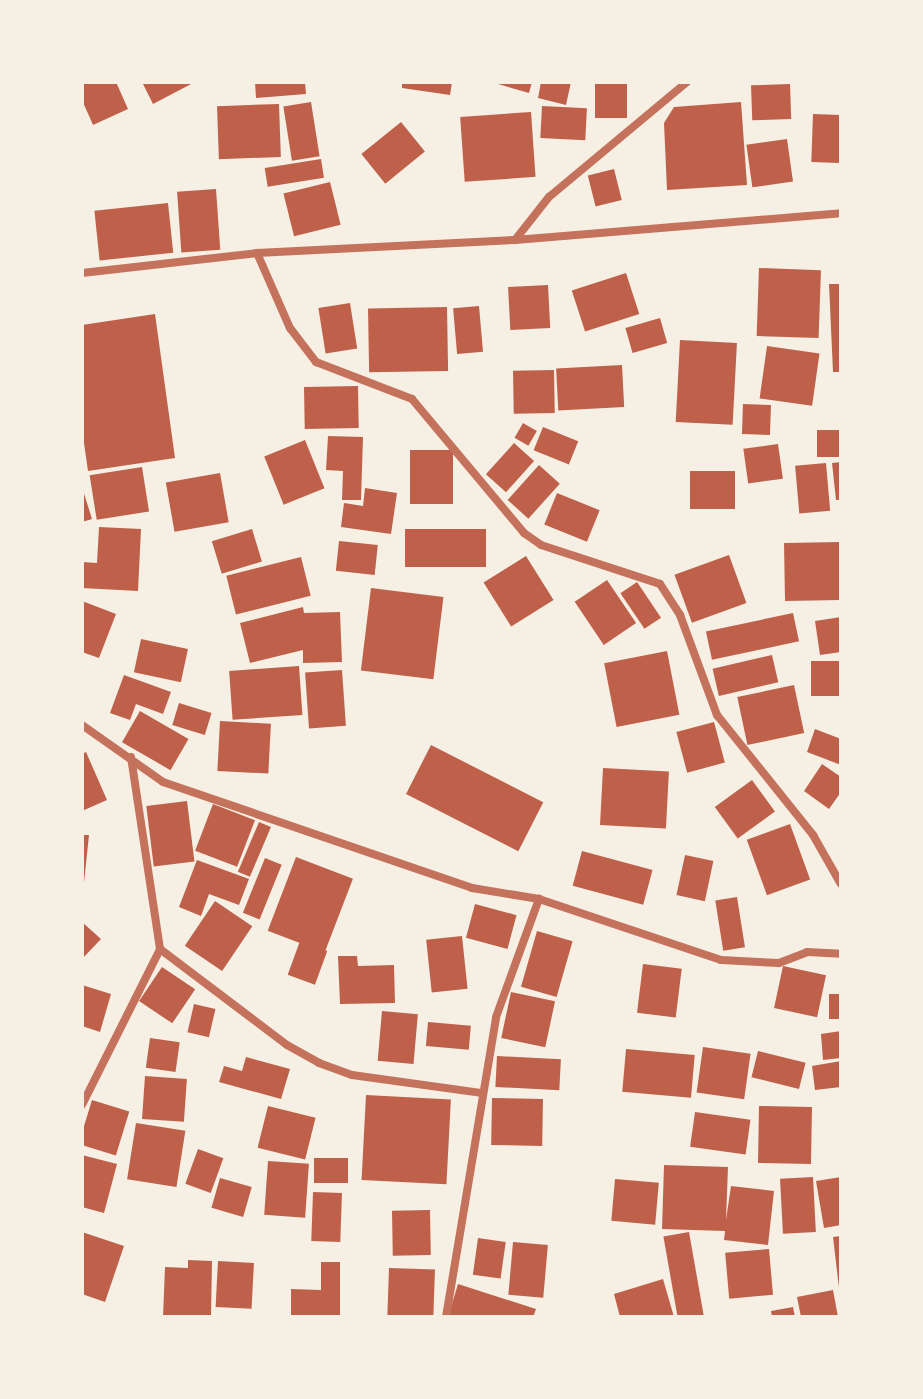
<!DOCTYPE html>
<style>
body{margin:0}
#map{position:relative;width:923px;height:1399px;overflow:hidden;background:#f6efe4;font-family:"Roboto Condensed",sans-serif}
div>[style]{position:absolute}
.building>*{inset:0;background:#bf614a;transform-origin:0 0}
.minor>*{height:8px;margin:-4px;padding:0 4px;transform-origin:4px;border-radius:4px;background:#c5725c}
span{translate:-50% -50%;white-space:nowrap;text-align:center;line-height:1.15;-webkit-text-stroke:6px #f6efe4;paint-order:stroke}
.frame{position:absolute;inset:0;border:84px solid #f6efe4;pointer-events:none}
</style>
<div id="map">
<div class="building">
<i style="clip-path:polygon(87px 82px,116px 82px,128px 109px,93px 125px,82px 100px,82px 84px)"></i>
<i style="clip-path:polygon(142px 82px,195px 82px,153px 104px)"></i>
<i style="clip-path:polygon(255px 82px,305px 82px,306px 94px,256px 98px)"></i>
<i style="clip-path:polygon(402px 82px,452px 82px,450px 95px,402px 88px)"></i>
<i style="clip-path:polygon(491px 82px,532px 82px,529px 93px)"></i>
<i style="clip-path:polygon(541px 82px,571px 82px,566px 105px,538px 98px)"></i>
<i style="left:595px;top:82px;width:32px;height:36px"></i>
<i style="left:790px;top:84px;width:35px;height:39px;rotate:88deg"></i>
<i style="left:311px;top:102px;width:55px;height:28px;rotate:81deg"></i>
<i style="clip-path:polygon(741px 102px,747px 185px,667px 190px,664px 123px,674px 107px)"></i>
<i style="left:279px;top:104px;width:53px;height:62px;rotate:88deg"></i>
<i style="left:542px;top:106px;width:45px;height:32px;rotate:3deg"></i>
<i style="left:531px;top:112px;width:65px;height:71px;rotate:86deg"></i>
<i style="left:813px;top:114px;width:28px;height:48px;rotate:2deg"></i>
<i style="left:401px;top:122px;width:38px;height:51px;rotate:51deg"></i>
<i style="left:787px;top:139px;width:43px;height:41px;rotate:82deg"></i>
<i style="left:321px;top:159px;width:19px;height:57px;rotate:81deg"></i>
<i style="left:614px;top:169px;width:32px;height:27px;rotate:76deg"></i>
<i style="left:330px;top:182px;width:44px;height:48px;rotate:76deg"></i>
<i style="left:216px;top:189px;width:61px;height:39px;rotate:86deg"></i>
<i style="left:168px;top:203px;width:50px;height:74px;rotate:84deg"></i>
<i style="left:759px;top:268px;width:62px;height:68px;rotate:2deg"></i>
<i style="left:626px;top:273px;width:43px;height:57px;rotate:72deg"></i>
<i style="clip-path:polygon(829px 284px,841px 284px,841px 372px,833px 372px)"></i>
<i style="left:548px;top:285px;width:43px;height:40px;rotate:87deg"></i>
<i style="left:350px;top:303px;width:46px;height:32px;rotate:81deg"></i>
<i style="left:479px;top:306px;width:46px;height:26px;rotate:85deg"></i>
<i style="left:447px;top:307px;width:64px;height:79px;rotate:89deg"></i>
<i style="clip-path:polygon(155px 314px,175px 458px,88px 471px,82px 429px,82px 325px)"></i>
<i style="left:660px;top:318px;width:26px;height:36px;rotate:74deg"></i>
<i style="left:680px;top:340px;width:57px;height:82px;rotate:3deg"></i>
<i style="left:767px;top:346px;width:53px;height:53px;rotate:8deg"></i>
<i style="left:622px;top:365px;width:42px;height:66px;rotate:87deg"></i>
<i style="left:554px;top:370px;width:43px;height:41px;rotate:89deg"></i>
<i style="left:358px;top:386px;width:42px;height:54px;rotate:89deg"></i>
<i style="left:743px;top:404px;width:28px;height:30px;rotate:2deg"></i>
<i style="left:523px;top:423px;width:16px;height:17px;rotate:30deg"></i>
<i style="left:543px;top:427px;width:38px;height:25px;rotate:22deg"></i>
<i style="left:841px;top:430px;width:27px;height:24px;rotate:90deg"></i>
<i style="clip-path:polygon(328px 436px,363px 437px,361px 500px,342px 500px,343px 471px,326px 470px)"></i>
<i style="left:305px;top:440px;width:52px;height:44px;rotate:68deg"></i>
<i style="left:514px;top:443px;width:27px;height:42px;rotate:42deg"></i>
<i style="left:778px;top:444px;width:35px;height:35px;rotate:82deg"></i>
<i style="left:410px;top:450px;width:43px;height:54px"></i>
<i style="clip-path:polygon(841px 462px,841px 500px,836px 500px,832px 463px)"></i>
<i style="left:826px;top:463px;width:48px;height:31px;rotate:85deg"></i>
<i style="left:539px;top:465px;width:28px;height:47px;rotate:42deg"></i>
<i style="left:142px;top:467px;width:45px;height:53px;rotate:81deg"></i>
<i style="left:735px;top:471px;width:38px;height:45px;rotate:90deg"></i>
<i style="left:220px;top:473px;width:50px;height:55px;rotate:80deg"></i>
<i style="clip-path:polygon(82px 487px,92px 519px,82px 522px)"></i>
<i style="clip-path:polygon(365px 488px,397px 493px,391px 534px,341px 527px,344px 503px,363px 506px)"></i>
<i style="left:557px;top:493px;width:46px;height:34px;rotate:22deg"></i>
<i style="clip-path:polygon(99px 527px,141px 529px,138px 591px,82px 588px,82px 562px,97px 563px)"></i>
<i style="left:252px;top:529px;width:34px;height:42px;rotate:73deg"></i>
<i style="left:486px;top:529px;width:38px;height:81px;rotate:90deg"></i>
<i style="left:339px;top:541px;width:39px;height:30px;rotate:6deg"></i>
<i style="left:840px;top:542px;width:58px;height:56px;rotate:89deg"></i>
<i style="left:729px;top:555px;width:51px;height:58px;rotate:70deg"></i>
<i style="left:526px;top:556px;width:52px;height:50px;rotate:58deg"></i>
<i style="left:301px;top:557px;width:40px;height:77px;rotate:76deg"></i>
<i style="left:607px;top:580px;width:52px;height:39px;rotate:56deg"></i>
<i style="left:637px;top:582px;width:43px;height:20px;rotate:56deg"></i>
<i style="left:371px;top:588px;width:73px;height:83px;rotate:7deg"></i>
<i style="clip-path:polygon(82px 601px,116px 614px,99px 658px,82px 652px)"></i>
<i style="clip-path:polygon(303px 607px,304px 613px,340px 612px,342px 662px,303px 663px,303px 650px,250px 663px,240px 623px)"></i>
<i style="left:793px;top:613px;width:29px;height:89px;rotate:78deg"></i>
<i style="clip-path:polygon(841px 617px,841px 652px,820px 655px,815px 621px)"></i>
<i style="left:141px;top:639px;width:48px;height:34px;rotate:12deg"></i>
<i style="left:667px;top:651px;width:65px;height:64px;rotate:79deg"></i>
<i style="left:772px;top:655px;width:28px;height:61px;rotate:77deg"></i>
<i style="left:841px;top:661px;width:35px;height:30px;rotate:90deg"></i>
<i style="left:299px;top:666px;width:49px;height:70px;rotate:86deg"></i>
<i style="left:342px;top:670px;width:56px;height:37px;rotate:86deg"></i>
<i style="clip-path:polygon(124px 675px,171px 692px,163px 714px,136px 704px,130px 720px,110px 713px)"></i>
<i style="left:794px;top:685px;width:49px;height:58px;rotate:78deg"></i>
<i style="left:179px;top:703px;width:34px;height:23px;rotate:17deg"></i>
<i style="left:140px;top:711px;width:56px;height:36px;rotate:30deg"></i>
<i style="left:220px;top:721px;width:51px;height:50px;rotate:3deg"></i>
<i style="left:714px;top:722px;width:42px;height:39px;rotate:75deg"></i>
<i style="clip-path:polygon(815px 729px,841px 739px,841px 765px,807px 752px)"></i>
<i style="left:431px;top:745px;width:126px;height:55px;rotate:27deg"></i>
<i style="clip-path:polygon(86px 752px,107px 800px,82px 811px,82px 754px)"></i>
<i style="clip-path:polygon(822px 764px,841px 777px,841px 792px,829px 809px,804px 791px)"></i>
<i style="left:603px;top:768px;width:66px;height:57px;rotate:3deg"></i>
<i style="left:752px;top:780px;width:39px;height:46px;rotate:54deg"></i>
<i style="left:187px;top:801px;width:61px;height:41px;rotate:83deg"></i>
<i style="left:213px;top:804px;width:45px;height:50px;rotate:21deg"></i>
<i style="left:259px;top:822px;width:13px;height:54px;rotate:23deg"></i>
<i style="left:790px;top:824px;width:59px;height:46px;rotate:70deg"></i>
<i style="clip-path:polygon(82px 835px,89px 835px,84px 883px,82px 883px)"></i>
<i style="left:582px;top:851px;width:73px;height:36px;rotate:15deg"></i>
<i style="left:685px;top:855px;width:29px;height:41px;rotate:12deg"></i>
<i style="left:296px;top:857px;width:61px;height:79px;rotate:21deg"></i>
<i style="left:265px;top:858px;width:18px;height:59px;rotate:22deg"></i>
<i style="clip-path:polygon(197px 860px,249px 879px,239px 905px,209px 894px,201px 916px,179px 907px)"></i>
<i style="left:737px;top:897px;width:51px;height:22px;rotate:81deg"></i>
<i style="left:215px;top:901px;width:45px;height:54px;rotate:34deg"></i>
<i style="left:475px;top:904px;width:43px;height:35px;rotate:15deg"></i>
<i style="clip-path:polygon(82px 922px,101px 939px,82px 959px)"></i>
<i style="left:537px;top:931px;width:37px;height:58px;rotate:16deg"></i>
<i style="left:462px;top:936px;width:53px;height:36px;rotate:84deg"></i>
<i style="left:300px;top:941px;width:29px;height:36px;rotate:20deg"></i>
<i style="clip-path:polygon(338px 956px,357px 956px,358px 966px,394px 965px,395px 1003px,340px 1004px)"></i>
<i style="left:643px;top:964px;width:39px;height:49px;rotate:7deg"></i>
<i style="left:783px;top:966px;width:44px;height:43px;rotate:12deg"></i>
<i style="left:162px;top:967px;width:40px;height:41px;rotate:34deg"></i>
<i style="clip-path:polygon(82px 985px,111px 994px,100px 1032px,82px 1026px)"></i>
<i style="left:511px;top:992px;width:45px;height:47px;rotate:12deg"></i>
<i style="left:841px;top:994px;width:25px;height:12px;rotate:90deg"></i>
<i style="left:194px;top:1004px;width:22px;height:29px;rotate:13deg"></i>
<i style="left:382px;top:1011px;width:36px;height:50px;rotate:5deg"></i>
<i style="left:428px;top:1022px;width:43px;height:24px;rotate:5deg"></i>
<i style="clip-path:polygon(841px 1031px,841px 1058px,823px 1060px,821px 1034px)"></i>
<i style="left:150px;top:1038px;width:30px;height:30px;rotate:8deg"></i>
<i style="left:703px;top:1047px;width:48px;height:46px;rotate:8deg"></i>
<i style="left:626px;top:1049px;width:69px;height:43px;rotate:5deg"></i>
<i style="left:758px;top:1051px;width:49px;height:27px;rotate:14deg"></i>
<i style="left:497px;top:1056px;width:64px;height:31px;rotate:3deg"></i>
<i style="clip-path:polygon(246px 1057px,290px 1069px,281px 1099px,219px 1082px,224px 1066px,242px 1071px)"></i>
<i style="clip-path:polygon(841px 1061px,841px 1087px,815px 1090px,812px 1066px)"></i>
<i style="left:145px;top:1076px;width:42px;height:43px;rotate:4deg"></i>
<i style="left:366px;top:1095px;width:85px;height:85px;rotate:3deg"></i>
<i style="left:492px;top:1098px;width:51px;height:47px;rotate:1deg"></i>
<i style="left:92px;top:1100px;width:39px;height:46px;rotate:17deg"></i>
<i style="left:268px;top:1106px;width:49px;height:43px;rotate:14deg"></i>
<i style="left:759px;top:1106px;width:53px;height:57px;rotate:1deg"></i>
<i style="left:695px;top:1112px;width:56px;height:35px;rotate:8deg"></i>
<i style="left:136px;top:1123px;width:50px;height:57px;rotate:9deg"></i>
<i style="left:198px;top:1149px;width:27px;height:37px;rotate:20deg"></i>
<i style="clip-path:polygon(82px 1155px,117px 1164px,104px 1213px,82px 1207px)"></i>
<i style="left:314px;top:1158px;width:34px;height:25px"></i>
<i style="left:268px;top:1161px;width:41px;height:54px;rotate:4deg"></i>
<i style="clip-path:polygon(664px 1165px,728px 1167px,726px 1220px,731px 1186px,774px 1191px,768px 1245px,724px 1240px,725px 1231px,662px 1229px)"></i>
<i style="left:813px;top:1177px;width:55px;height:33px;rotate:87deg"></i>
<i style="clip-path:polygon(841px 1177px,841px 1225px,824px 1228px,816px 1181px)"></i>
<i style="left:220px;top:1178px;width:33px;height:31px;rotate:16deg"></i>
<i style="left:615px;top:1179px;width:44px;height:42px;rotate:5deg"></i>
<i style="left:313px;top:1192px;width:29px;height:49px;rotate:2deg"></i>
<i style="left:430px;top:1210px;width:45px;height:38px;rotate:89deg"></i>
<i style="clip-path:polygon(82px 1232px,124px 1246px,105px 1302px,82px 1294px)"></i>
<i style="left:689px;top:1232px;width:86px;height:26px;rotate:80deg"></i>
<i style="clip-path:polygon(841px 1236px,841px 1288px,839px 1288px,833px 1237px)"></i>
<i style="left:478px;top:1238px;width:28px;height:37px;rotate:8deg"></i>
<i style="left:513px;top:1242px;width:35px;height:53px;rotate:5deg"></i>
<i style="left:769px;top:1249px;width:46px;height:44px;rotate:85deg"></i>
<i style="clip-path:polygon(188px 1260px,212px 1261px,211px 1317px,163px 1317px,165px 1267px,188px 1268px)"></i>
<i style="left:218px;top:1261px;width:36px;height:46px;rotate:3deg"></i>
<i style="clip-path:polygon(321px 1262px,340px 1262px,340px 1317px,291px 1317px,291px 1289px,321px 1290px)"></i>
<i style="left:389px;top:1268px;width:46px;height:49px;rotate:2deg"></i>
<i style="clip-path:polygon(663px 1279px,674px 1317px,620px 1317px,614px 1294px)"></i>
<i style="clip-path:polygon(458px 1284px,536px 1309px,533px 1317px,448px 1317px)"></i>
<i style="clip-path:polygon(833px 1290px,838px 1317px,801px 1317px,797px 1297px)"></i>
<i style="clip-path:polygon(793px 1307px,795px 1317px,772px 1317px,771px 1311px)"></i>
</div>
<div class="minor">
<i style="left:515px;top:240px;width:55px;rotate:-51.7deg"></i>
<i style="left:549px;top:197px;width:180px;rotate:-39.8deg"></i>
<i style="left:257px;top:253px;width:82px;rotate:66.3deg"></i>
<i style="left:290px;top:328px;width:43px;rotate:52.6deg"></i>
<i style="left:316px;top:362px;width:103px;rotate:21.1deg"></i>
<i style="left:412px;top:399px;width:175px;rotate:50.1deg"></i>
<i style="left:524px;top:533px;width:21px;rotate:35deg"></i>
<i style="left:541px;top:545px;width:125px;rotate:18.1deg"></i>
<i style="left:660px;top:584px;width:37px;rotate:57deg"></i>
<i style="left:680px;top:615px;width:107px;rotate:69.7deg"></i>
<i style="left:717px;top:715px;width:154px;rotate:51.3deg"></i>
<i style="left:813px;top:835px;width:56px;rotate:60.3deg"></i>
<i style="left:82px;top:273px;width:176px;rotate:-6.5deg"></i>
<i style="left:257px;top:253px;width:258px;rotate:-2.9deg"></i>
<i style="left:515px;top:240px;width:327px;rotate:-4.7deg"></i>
<i style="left:82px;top:725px;width:99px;rotate:35.1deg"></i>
<i style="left:163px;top:782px;width:327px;rotate:18.9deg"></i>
<i style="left:472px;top:888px;width:68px;rotate:9.3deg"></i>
<i style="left:539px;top:899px;width:192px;rotate:18.5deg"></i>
<i style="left:721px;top:960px;width:58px;rotate:3deg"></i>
<i style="left:779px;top:963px;width:30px;rotate:-21deg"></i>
<i style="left:807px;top:952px;width:34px;rotate:3deg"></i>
<i style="left:131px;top:757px;width:194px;rotate:81.4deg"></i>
<i style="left:160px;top:949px;width:159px;rotate:37.1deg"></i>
<i style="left:287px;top:1045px;width:37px;rotate:29deg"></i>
<i style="left:319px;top:1063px;width:35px;rotate:20deg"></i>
<i style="left:352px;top:1075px;width:130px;rotate:7.9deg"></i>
<i style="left:82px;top:1105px;width:174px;rotate:-63.4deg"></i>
<i style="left:446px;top:1317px;width:304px;rotate:-80.5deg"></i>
<i style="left:496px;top:1017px;width:126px;rotate:-70deg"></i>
</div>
<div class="frame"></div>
</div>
